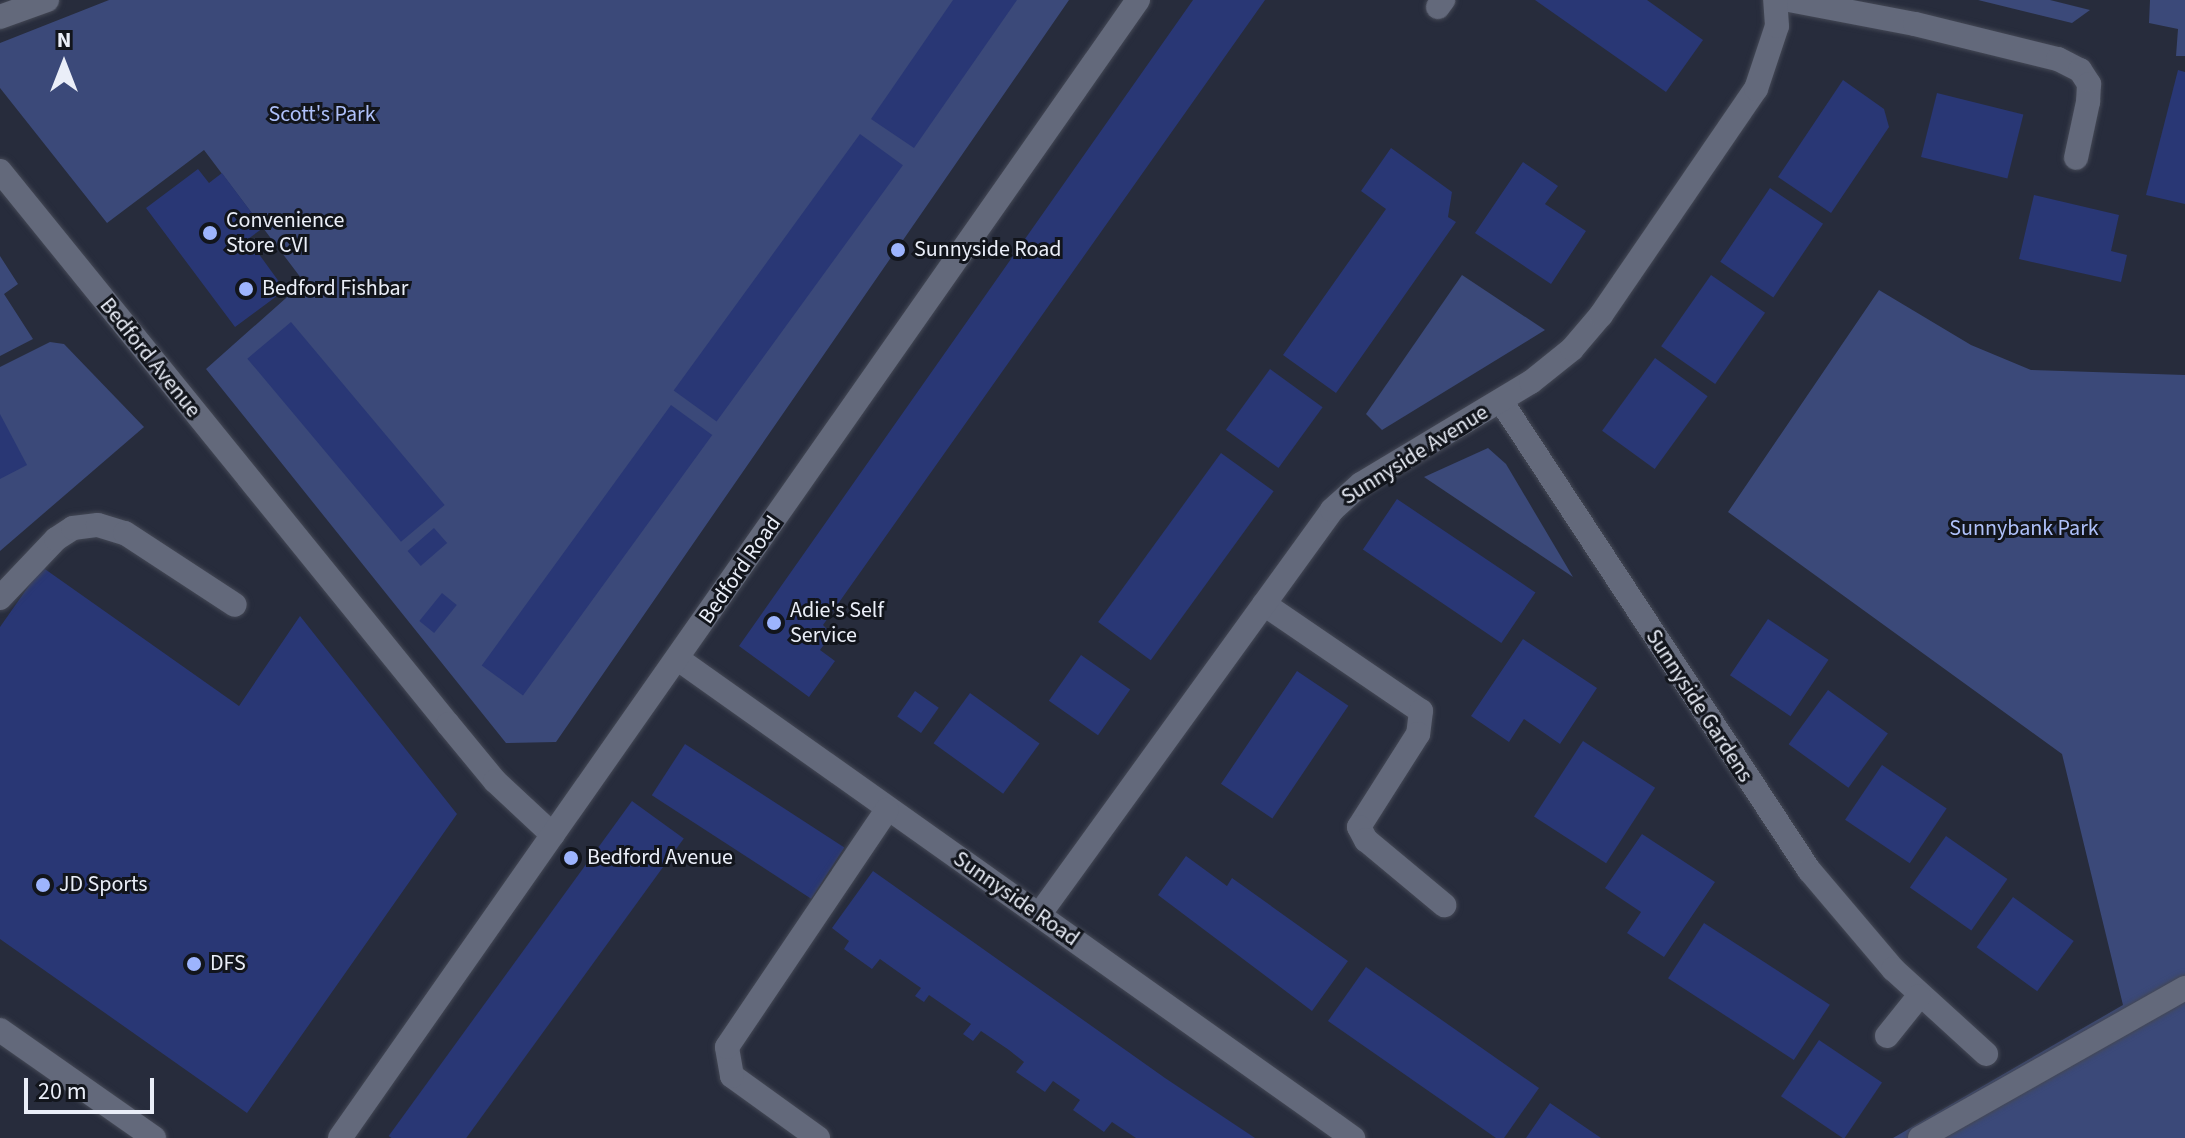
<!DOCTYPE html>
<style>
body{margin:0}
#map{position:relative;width:2185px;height:1138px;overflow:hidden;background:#272c3c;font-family:"Source Sans 3",sans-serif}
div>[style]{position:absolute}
.green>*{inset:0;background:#3b4979}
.building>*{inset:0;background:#293775;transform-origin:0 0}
.roads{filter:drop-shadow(0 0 2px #444855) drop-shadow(0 0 2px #444855)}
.minor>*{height:24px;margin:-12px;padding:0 12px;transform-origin:12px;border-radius:12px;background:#63697b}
.dots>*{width:22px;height:22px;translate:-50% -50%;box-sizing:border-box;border:4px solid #12151c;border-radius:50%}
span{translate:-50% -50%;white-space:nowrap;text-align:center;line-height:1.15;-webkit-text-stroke:6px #12151c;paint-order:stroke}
.park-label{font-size:22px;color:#afc1fa}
.poi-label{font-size:22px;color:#eaeef8}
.left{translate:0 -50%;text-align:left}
.street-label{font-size:22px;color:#eaeef8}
.north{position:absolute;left:24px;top:24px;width:80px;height:80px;-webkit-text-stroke:6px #12151c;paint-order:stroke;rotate:0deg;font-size:22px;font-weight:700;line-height:32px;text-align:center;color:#eaeef8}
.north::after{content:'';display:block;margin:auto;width:28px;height:36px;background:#eaeef8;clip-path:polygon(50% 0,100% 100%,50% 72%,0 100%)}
.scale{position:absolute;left:24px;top:1078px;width:130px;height:36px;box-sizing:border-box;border:4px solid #eaeef8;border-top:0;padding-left:10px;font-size:24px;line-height:28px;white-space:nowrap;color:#eaeef8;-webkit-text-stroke:6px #12151c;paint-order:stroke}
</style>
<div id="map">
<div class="green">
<i style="clip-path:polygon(109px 0,1069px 0,556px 742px,506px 743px,206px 369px,304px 282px,204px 150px,107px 223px,0 88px,0 43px)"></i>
<i style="clip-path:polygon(1978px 0,2050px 0,2090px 10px,2072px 23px)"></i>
<i style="clip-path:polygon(2150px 0,2185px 0,2185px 56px,2176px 56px,2178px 29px,2149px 23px)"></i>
<i style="clip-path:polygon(0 256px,18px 284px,4px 294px,33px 339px,0 356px)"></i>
<i style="clip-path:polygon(1462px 275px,1545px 330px,1382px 430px,1366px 414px)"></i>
<i style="clip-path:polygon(1879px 290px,1971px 345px,2031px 370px,2185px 375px,2185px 1138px,1893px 1138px,2123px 1005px,2062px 754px,1728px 512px)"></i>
<i style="clip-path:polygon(50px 342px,64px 344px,144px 427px,0 551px,0 367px)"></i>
<i style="clip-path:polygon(1488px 448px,1506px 464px,1573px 577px,1424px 477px)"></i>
</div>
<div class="building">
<i style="clip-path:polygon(953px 0,1017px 0,914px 148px,871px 119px)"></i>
<i style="clip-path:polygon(1193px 0,1265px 0,823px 625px,832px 634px,820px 650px,835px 661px,809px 697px,739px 646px)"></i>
<i style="clip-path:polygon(1535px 0,1647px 0,1703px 40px,1666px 92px)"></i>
<i style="clip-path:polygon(2178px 70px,2185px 72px,2185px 204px,2146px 195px)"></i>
<i style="clip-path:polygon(1843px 80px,1884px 109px,1889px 127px,1831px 213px,1778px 177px)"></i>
<i style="left:1937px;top:93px;width:89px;height:66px;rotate:14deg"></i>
<i style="left:860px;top:134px;width:53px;height:317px;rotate:36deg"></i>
<i style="clip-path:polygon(1391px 148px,1452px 192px,1448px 217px,1456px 222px,1336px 393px,1283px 355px,1386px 209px,1361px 191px)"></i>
<i style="clip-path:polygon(1523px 162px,1558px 186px,1545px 204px,1586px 231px,1551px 284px,1475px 233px)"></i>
<i style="clip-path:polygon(198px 169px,209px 183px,222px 173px,263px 228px,248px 239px,285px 290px,235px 327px,146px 208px)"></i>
<i style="left:1770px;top:188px;width:64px;height:89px;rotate:34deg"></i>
<i style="clip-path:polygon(2034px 195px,2119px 215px,2111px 251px,2127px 255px,2121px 282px,2019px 259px)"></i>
<i style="left:1711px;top:275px;width:66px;height:87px;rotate:35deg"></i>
<i style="left:291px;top:322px;width:239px;height:57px;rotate:50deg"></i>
<i style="left:1655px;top:358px;width:65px;height:90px;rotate:36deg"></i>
<i style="left:1270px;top:369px;width:65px;height:75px;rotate:36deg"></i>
<i style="left:671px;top:405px;width:51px;height:322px;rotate:36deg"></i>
<i style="clip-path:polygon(0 414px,27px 465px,0 479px)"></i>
<i style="left:1221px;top:453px;width:65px;height:209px;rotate:36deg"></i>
<i style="left:1397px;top:499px;width:167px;height:61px;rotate:34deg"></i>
<i style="left:434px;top:528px;width:20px;height:35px;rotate:49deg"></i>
<i style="clip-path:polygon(42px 567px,239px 706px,300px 616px,457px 814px,247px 1113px,0 939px,0 627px)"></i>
<i style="left:442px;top:593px;width:19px;height:36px;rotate:39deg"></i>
<i style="left:1768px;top:619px;width:73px;height:68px;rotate:34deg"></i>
<i style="clip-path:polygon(1523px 639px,1597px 688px,1560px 744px,1524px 719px,1509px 742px,1471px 716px)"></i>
<i style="left:1081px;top:655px;width:60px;height:56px;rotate:35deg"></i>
<i style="left:1297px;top:671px;width:62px;height:136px;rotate:34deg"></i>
<i style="left:1828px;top:690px;width:74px;height:67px;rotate:36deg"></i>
<i style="left:915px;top:691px;width:29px;height:31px;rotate:35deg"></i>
<i style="left:970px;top:693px;width:86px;height:62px;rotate:36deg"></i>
<i style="left:1583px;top:741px;width:86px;height:90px;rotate:33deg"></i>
<i style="left:685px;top:744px;width:190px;height:61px;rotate:33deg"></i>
<i style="left:1882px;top:765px;width:78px;height:66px;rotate:34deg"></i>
<i style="left:632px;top:801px;width:64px;height:414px;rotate:36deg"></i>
<i style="clip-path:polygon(1642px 834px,1715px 882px,1664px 957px,1627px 933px,1641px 912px,1605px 888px)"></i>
<i style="left:1946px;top:836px;width:75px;height:63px;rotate:35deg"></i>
<i style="clip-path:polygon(1186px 856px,1227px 886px,1232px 878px,1348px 961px,1312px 1011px,1158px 895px)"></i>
<i style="clip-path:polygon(873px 871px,1165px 1078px,1255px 1138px,1136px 1138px,1112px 1122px,1104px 1132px,1073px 1110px,1080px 1100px,1053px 1081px,1045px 1092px,1016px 1072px,1024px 1062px,1009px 1050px,981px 1031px,973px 1041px,963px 1034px,971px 1024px,929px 995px,924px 1002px,915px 996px,921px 988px,894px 969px,880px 959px,872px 969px,844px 949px,849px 941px,832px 928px)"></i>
<i style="left:2013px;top:897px;width:75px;height:62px;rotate:36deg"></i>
<i style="left:1704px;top:923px;width:150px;height:66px;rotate:33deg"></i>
<i style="clip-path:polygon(1366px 967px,1539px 1088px,1504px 1138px,1496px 1138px,1328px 1021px)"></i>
<i style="left:1819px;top:1040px;width:76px;height:68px;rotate:34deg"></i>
<i style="clip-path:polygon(1550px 1103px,1579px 1123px,1601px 1138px,1526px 1138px)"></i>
</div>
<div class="roads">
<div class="minor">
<i style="left:1789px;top:0;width:128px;rotate:10.8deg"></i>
<i style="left:1915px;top:24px;width:147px;rotate:13.8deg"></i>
<i style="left:2058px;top:59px;width:25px;rotate:27deg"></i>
<i style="left:2080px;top:70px;width:17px;rotate:57deg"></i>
<i style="left:2089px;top:84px;width:18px;rotate:93deg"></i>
<i style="left:2088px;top:102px;width:57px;rotate:102.1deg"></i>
<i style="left:1438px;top:7px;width:9px;rotate:-54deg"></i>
<i style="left:0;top:17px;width:50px;rotate:-19.9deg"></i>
<i style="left:0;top:171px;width:712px;rotate:50.99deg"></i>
<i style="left:448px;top:724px;width:74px;rotate:50.5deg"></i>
<i style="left:495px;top:781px;width:79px;rotate:43deg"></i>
<i style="left:1501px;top:401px;width:561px;rotate:56.71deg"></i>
<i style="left:1809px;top:870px;width:130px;rotate:49.7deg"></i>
<i style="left:1893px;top:969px;width:126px;rotate:42.4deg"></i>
<i style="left:0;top:598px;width:81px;rotate:-46.5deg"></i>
<i style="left:56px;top:539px;width:20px;rotate:-33deg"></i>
<i style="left:73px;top:528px;width:25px;rotate:-7deg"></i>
<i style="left:98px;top:525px;width:28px;rotate:17deg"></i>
<i style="left:125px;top:533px;width:131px;rotate:33.2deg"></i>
<i style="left:1264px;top:604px;width:190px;rotate:34.3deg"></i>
<i style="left:1421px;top:711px;width:23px;rotate:97deg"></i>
<i style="left:1418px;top:734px;width:110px;rotate:122.4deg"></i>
<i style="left:1359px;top:827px;width:15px;rotate:62deg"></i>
<i style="left:1366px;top:840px;width:102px;rotate:39.8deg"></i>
<i style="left:678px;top:659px;width:828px;rotate:35.36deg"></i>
<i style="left:1039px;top:915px;width:500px;rotate:-54.1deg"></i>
<i style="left:1332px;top:510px;width:39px;rotate:-42deg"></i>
<i style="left:1361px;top:484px;width:198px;rotate:-31deg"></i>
<i style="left:1531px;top:382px;width:53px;rotate:-38.8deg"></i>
<i style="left:1572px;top:349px;width:45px;rotate:-49.5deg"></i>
<i style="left:1601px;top:315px;width:274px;rotate:-55.6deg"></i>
<i style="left:1756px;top:89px;width:66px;rotate:-71.6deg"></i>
<i style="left:1777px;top:26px;width:26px;rotate:-94deg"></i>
<i style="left:0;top:1030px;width:188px;rotate:35deg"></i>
<i style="left:1887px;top:1036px;width:51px;rotate:-51.3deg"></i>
<i style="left:340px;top:1138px;width:1390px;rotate:-54.96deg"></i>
<i style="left:818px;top:1138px;width:106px;rotate:-144.2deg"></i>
<i style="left:732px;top:1076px;width:29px;rotate:-100deg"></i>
<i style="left:727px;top:1047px;width:286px;rotate:-56deg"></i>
<i style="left:1920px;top:1138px;width:305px;rotate:-29.5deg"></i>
</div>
</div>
<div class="dots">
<i style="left:210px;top:233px;background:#9db4fd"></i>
<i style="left:898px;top:250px;background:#9db4fd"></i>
<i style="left:246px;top:289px;background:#9db4fd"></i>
<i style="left:774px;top:623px;background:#9db4fd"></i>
<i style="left:571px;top:858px;background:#9db4fd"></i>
<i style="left:43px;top:885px;background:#9db4fd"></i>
<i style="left:194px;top:964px;background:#9db4fd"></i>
</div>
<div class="park-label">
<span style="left:322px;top:115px">Scott's Park</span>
<span style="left:2024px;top:529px">Sunnybank Park</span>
</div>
<div class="poi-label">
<span class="left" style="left:226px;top:233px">Convenience<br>Store CVI</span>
<span class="left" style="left:914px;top:250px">Sunnyside Road</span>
<span class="left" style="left:262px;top:289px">Bedford Fishbar</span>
<span class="left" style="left:790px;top:623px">Adie's Self<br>Service</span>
<span class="left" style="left:587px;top:858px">Bedford Avenue</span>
<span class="left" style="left:59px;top:885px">JD Sports</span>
<span class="left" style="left:210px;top:964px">DFS</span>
</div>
<div class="street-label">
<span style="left:150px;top:358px;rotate:51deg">Bedford Avenue</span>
<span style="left:1415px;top:455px;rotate:-32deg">Sunnyside Avenue</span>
<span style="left:740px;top:570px;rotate:-55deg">Bedford Road</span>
<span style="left:1699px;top:706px;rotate:57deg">Sunnyside Gardens</span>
<span style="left:1016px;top:899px;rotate:35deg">Sunnyside Road</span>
</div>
<div class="north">N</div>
<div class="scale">20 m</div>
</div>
